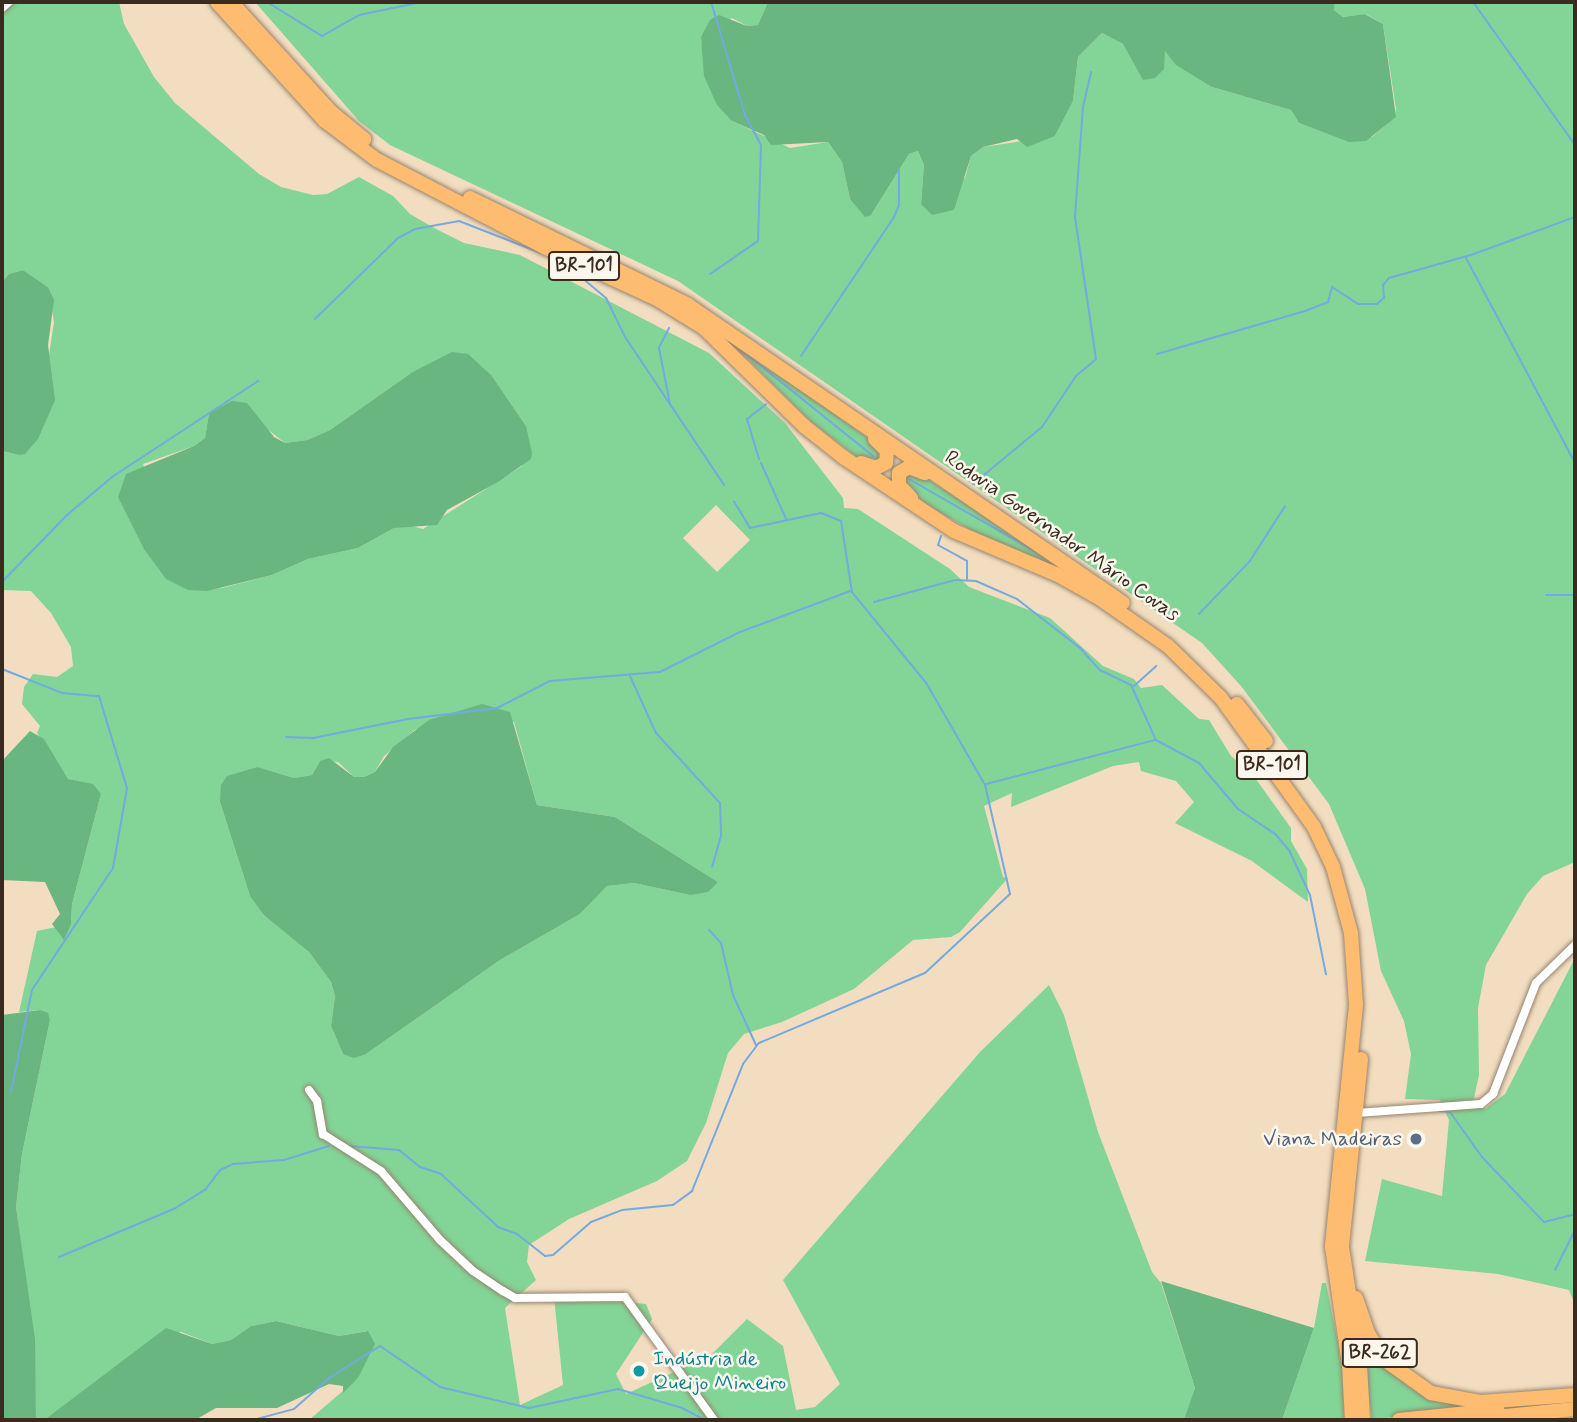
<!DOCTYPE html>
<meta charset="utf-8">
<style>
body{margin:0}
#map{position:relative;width:1577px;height:1422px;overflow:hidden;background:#f2ddc0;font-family:Mynerve,sans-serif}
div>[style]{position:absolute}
.green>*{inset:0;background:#82d597}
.forest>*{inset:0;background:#69b680}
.stream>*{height:2px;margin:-1px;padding:0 1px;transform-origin:1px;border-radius:1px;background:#72aae1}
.roads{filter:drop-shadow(0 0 2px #96846f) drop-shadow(0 0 2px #96846f)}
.street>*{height:8px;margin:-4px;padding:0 4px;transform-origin:4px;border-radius:4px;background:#fff}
.highway>*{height:14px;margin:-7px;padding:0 7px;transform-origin:7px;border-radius:7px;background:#fdbc6f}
.dots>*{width:19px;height:19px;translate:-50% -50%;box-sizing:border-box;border:4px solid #fbf7ec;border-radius:50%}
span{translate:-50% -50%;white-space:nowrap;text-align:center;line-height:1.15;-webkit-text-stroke:5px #fbf7ec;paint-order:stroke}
.shield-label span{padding:2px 5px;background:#fbf7ec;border:2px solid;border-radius:5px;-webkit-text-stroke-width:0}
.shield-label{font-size:19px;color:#3b2a1e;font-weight:700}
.street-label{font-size:21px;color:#3b2a1e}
.service-label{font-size:21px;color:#4e5e75}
.right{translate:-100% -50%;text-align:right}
.culture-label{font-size:21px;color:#0d838f}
.left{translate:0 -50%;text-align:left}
.frame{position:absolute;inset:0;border:4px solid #3b2a1e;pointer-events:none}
</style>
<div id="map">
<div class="green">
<i style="clip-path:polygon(evenodd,2px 2px,119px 2px,124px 24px,154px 77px,175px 103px,259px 174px,281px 187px,313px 195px,327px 194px,359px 177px,393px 196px,410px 214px,436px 229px,464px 243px,520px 255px,709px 353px,785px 423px,843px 498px,844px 508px,858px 509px,950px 569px,969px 587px,1050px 618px,1103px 666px,1134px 679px,1141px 688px,1162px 685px,1199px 719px,1209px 720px,1231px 756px,1253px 775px,1291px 828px,1291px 841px,1307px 869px,1308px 902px,1252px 861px,1175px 823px,1194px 802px,1176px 781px,1141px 771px,1139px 762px,1113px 766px,1011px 807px,1012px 793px,984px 806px,1003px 877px,1008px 878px,960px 932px,951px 937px,913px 940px,854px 989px,782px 1022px,744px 1034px,728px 1053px,706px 1123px,687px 1161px,657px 1181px,569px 1219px,529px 1245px,527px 1262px,536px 1280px,505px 1308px,520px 1405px,563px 1385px,554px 1297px,646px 1304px,652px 1319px,616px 1374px,626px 1394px,711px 1355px,747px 1319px,783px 1346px,796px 1410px,815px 1407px,840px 1384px,783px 1280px,980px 1052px,1049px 985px,1064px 1015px,1098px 1132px,1152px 1272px,1161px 1283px,1195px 1388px,1185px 1420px,309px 1420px,358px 1378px,367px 1331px,339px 1336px,276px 1321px,251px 1326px,231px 1340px,212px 1344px,181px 1332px,135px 1352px,44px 1420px,36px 1420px,34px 1339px,16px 1207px,22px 1154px,50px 1020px,40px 1010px,19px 1012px,37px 931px,71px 924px,72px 904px,101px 794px,90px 784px,68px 779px,37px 733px,40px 726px,22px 704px,24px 687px,33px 674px,57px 677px,73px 666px,71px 647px,51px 613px,31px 591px,2px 590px,2px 451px,19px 455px,49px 355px,54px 322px,48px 287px,23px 270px,9px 274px,2px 282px,2px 2px,411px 373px,492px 376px,526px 426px,522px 466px,423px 529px,408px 525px,394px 528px,358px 548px,308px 559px,272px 575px,222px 588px,188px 590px,143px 464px,194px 446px,205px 438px,209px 413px,254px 412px,262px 425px,285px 443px,307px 440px,330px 430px,411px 373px,2px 2px,716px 505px,750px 540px,717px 572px,683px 538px,716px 505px,2px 2px,514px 722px,537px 805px,615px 817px,718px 882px,690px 895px,634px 883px,607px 886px,580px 914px,500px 960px,366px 1054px,343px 1054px,331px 1026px,335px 996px,331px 982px,309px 952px,250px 896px,220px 802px,258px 767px,294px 778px,312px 775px,320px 761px,338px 762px,354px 777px,364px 777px,375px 772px,384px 756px,416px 729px,514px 722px)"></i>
<i style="clip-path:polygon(255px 2px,768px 2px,758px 25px,747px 26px,732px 18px,701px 37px,703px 55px,732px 121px,790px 148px,828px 142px,842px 162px,850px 199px,871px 215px,909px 154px,918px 151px,924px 165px,921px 204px,965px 178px,971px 156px,983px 147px,1055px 136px,1073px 101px,1078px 57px,1102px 33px,1123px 44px,1132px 58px,1164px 50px,1212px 87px,1291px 110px,1299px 123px,1342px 139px,1372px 137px,1395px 117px,1396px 109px,1383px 24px,1366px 14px,1343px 17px,1334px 10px,1335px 2px,1575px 2px,1575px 862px,1543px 876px,1527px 894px,1486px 965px,1478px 1008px,1479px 1075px,1474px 1098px,1485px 1109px,1505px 1094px,1575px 958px,1575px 1305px,1569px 1290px,1498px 1274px,1365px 1261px,1382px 1179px,1442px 1196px,1449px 1120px,1440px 1100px,1405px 1099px,1411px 1054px,1404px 1021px,1381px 971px,1365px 889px,1329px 804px,1241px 686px,1202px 643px,678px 281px,390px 145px,359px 121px)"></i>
<i style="clip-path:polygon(723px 334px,864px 435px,878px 449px,879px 459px,858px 458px,810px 421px)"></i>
<i style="clip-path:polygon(908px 473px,921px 475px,1008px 529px,1064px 571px,987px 539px,928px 506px,905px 485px)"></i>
<i style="clip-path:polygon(1322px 1283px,1326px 1283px,1343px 1369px,1344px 1420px,1282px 1420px,1314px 1328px)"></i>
<i style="clip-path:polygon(1361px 1335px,1376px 1352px,1466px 1406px,1372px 1420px)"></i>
</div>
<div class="forest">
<i style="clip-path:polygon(768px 2px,1335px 2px,1334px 10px,1343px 17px,1365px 14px,1383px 24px,1396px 117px,1366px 141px,1349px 142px,1299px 123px,1291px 110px,1212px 87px,1176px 65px,1165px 51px,1164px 69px,1155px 78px,1143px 80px,1123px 44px,1102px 33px,1078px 57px,1073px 101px,1055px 136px,1027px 147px,1017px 139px,983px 147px,971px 156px,954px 210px,932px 215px,921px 204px,924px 165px,918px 151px,909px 154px,871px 215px,865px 217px,850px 199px,842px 162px,828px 142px,771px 145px,764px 135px,732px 121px,717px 105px,704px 76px,701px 37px,710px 20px,719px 15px,747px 26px,758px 25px)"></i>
<i style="clip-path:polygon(23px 270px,48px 287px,54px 300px,48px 345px,55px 400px,38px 439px,25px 454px,19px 455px,2px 451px,2px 282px,9px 274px)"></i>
<i style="clip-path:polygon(452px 352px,468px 354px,492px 376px,526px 426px,532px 453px,531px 459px,498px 482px,447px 510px,437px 525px,394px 528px,358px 548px,308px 559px,272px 575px,207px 591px,188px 590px,166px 579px,144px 549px,118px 497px,126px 474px,194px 446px,205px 438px,209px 413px,232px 401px,247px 403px,274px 437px,285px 443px,307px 440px,330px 430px,411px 373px)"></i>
<i style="clip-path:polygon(482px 704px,510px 712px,537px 805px,615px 817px,718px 882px,708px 892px,690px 895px,634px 883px,607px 886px,580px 914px,500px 960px,366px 1054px,354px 1058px,343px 1054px,331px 1026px,335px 996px,331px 982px,309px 952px,264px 915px,250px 896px,220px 802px,221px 785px,227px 776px,258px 767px,294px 778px,312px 775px,320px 761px,329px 758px,354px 777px,364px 777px,375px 772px,393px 747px,429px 720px)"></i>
<i style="clip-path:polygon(30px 731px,44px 739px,68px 779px,93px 784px,101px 794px,72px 904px,71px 924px,64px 940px,52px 924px,60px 914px,45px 882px,2px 880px,2px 761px)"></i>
<i style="clip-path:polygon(40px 1010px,48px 1013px,50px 1020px,22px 1154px,16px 1207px,35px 1339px,36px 1420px,2px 1420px,2px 1015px)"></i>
<i style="clip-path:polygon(1161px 1281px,1314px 1328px,1282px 1420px,1184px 1420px,1195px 1388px)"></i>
<i style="clip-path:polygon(276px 1321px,339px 1336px,368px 1331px,375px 1344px,358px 1378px,343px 1393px,343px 1386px,329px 1384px,277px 1408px,216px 1408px,195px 1420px,44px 1420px,166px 1328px,212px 1344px,231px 1340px,251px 1326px)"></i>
</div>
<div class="stream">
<i style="left:267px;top:2px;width:65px;rotate:31.7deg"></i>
<i style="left:322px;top:36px;width:43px;rotate:-29.6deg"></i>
<i style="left:359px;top:15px;width:64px;rotate:-11.7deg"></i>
<i style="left:1473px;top:2px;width:176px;rotate:54.5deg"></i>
<i style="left:1466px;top:258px;width:232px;rotate:62deg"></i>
<i style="left:568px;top:266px;width:50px;rotate:40.1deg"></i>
<i style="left:606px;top:298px;width:43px;rotate:64deg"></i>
<i style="left:625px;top:337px;width:178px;rotate:56.2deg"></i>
<i style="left:710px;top:274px;width:58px;rotate:-34.5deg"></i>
<i style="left:758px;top:241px;width:96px;rotate:-88.2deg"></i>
<i style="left:761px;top:145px;width:34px;rotate:-118deg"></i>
<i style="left:745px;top:115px;width:118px;rotate:-106.7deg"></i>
<i style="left:315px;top:319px;width:116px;rotate:-44.3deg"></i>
<i style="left:398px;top:238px;width:19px;rotate:-28deg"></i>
<i style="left:415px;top:229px;width:45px;rotate:-10.3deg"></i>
<i style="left:459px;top:221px;width:88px;rotate:21.3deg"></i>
<i style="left:669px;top:328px;width:22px;rotate:117deg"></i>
<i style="left:659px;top:348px;width:57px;rotate:78.9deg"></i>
<i style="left:740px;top:349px;width:171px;rotate:38.8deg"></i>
<i style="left:1157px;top:354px;width:154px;rotate:-16.2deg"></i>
<i style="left:1305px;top:311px;width:25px;rotate:-21deg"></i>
<i style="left:1328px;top:302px;width:16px;rotate:-75deg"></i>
<i style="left:1332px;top:287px;width:31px;rotate:33deg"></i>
<i style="left:1358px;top:304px;width:19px"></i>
<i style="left:1377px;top:304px;width:9px;rotate:-41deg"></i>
<i style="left:1384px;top:298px;width:13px;rotate:-94deg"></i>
<i style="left:1383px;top:285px;width:9px;rotate:-49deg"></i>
<i style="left:1389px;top:278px;width:85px;rotate:-15.7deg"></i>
<i style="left:1471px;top:255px;width:111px;rotate:-20.1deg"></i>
<i style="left:801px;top:356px;width:167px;rotate:-56.2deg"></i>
<i style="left:894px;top:217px;width:13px;rotate:-67deg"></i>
<i style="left:899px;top:205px;width:35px;rotate:-90deg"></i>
<i style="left:759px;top:459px;width:42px;rotate:-106.7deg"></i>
<i style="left:747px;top:419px;width:24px;rotate:-38deg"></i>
<i style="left:761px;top:463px;width:61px;rotate:65.9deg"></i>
<i style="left:909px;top:479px;width:155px;rotate:29.9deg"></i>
<i style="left:973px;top:484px;width:89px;rotate:-39.6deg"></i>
<i style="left:1042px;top:427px;width:61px;rotate:-56.3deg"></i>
<i style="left:1076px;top:376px;width:26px;rotate:-40deg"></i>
<i style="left:1096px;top:359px;width:145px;rotate:-98.4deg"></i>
<i style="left:1075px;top:216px;width:109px;rotate:-85.8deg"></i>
<i style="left:1083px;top:107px;width:36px;rotate:-77deg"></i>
<i style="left:941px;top:536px;width:9px;rotate:108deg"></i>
<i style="left:938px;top:545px;width:33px;rotate:29deg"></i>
<i style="left:967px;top:561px;width:18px;rotate:90deg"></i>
<i style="left:2px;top:582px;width:93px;rotate:-45.9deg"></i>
<i style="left:67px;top:515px;width:59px;rotate:-40.2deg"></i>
<i style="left:112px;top:477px;width:175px;rotate:-33.3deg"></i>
<i style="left:1546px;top:595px;width:29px"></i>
<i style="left:874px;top:602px;width:84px;rotate:-15.2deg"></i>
<i style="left:955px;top:580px;width:21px;rotate:3deg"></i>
<i style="left:976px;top:581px;width:45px;rotate:23.7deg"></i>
<i style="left:1017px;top:599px;width:80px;rotate:37.9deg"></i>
<i style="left:1080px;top:648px;width:30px;rotate:48deg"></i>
<i style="left:1100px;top:670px;width:34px;rotate:26deg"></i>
<i style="left:1131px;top:685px;width:60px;rotate:65.6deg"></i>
<i style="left:1156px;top:740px;width:49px;rotate:28.1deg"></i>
<i style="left:1199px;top:763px;width:60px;rotate:49.7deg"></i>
<i style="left:1238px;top:809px;width:45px;rotate:34deg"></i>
<i style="left:1275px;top:834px;width:21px;rotate:49deg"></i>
<i style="left:1289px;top:850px;width:50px;rotate:65deg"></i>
<i style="left:1310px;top:895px;width:81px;rotate:78.6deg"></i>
<i style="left:1199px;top:614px;width:74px;rotate:-46.1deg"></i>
<i style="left:1250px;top:561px;width:65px;rotate:-57.5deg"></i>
<i style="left:2px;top:669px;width:65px;rotate:21.8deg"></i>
<i style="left:62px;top:693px;width:37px;rotate:5deg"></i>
<i style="left:99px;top:696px;width:96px;rotate:73.1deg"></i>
<i style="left:127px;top:788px;width:81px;rotate:99.9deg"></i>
<i style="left:113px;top:868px;width:146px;rotate:123.6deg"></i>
<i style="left:32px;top:990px;width:104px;rotate:101.6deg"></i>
<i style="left:630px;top:676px;width:63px;rotate:65.5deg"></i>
<i style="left:656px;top:733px;width:95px;rotate:47.6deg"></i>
<i style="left:720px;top:803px;width:33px;rotate:88deg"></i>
<i style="left:721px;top:836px;width:32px;rotate:106deg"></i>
<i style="left:1134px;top:686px;width:30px;rotate:-42deg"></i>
<i style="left:286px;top:737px;width:27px;rotate:2deg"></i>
<i style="left:313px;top:738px;width:97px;rotate:-11.3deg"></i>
<i style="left:408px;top:719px;width:90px;rotate:-7deg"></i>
<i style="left:497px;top:708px;width:59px;rotate:-27deg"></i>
<i style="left:550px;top:681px;width:110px;rotate:-4.7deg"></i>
<i style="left:660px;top:672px;width:89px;rotate:-26.6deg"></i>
<i style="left:740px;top:632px;width:117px;rotate:-20.4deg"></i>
<i style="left:986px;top:784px;width:175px;rotate:-14.6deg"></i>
<i style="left:709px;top:930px;width:18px;rotate:47deg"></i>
<i style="left:721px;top:943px;width:53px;rotate:77deg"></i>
<i style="left:733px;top:995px;width:55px;rotate:65.3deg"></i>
<i style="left:1439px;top:1111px;width:11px;rotate:5deg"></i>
<i style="left:1450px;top:1112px;width:55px;rotate:54.6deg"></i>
<i style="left:1482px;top:1157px;width:90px;rotate:46.4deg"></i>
<i style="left:1544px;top:1222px;width:32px;rotate:-14deg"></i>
<i style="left:350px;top:1146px;width:49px;rotate:4.7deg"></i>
<i style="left:399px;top:1150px;width:27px;rotate:39deg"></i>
<i style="left:420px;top:1167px;width:22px;rotate:18deg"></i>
<i style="left:441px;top:1174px;width:78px;rotate:42.9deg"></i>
<i style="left:498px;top:1227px;width:20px;rotate:20deg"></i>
<i style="left:517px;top:1234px;width:36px;rotate:38deg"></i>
<i style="left:545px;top:1256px;width:8px;rotate:-7deg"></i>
<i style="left:553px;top:1255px;width:50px;rotate:-41deg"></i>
<i style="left:591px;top:1222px;width:33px;rotate:-21deg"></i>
<i style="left:622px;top:1210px;width:51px;rotate:-5.6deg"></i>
<i style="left:673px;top:1205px;width:24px;rotate:-36deg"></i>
<i style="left:692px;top:1191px;width:137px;rotate:-68.1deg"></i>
<i style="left:743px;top:1064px;width:26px;rotate:-53deg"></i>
<i style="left:759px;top:1043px;width:180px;rotate:-22.9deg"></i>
<i style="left:925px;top:973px;width:116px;rotate:-42.9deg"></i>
<i style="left:1010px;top:894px;width:112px;rotate:-102.9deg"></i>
<i style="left:985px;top:785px;width:116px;rotate:-119.9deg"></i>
<i style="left:927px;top:684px;width:119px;rotate:-129.2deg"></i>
<i style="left:852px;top:592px;width:72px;rotate:-98.8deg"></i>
<i style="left:841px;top:521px;width:22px;rotate:-158deg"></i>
<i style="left:821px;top:513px;width:73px;rotate:168.1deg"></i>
<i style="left:750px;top:528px;width:31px;rotate:-121deg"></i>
<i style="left:59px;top:1257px;width:125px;rotate:-22.7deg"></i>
<i style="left:174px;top:1209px;width:36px;rotate:-32deg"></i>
<i style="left:205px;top:1190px;width:25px;rotate:-53deg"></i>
<i style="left:220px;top:1170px;width:14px;rotate:-25deg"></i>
<i style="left:233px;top:1164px;width:51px;rotate:-4.5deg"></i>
<i style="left:284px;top:1160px;width:47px;rotate:-17.3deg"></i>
<i style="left:1555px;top:1270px;width:45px;rotate:-63.4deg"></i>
<i style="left:253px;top:1420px;width:42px;rotate:-15deg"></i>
<i style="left:294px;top:1409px;width:47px;rotate:-41.5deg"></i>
<i style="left:329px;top:1378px;width:60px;rotate:-32.1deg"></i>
<i style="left:380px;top:1346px;width:73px;rotate:34.3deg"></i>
<i style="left:440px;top:1387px;width:91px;rotate:13.3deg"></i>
<i style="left:529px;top:1408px;width:91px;rotate:-12.1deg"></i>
<i style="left:618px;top:1389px;width:67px;rotate:16.5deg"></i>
<i style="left:682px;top:1408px;width:26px;rotate:28deg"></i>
</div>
<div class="roads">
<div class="street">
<i style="left:2px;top:8px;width:9px;rotate:-41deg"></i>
<i style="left:309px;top:1090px;width:14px;rotate:54deg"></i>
<i style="left:317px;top:1101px;width:34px;rotate:80deg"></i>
<i style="left:323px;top:1134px;width:69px;rotate:32.5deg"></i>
<i style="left:381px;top:1171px;width:91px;rotate:49.5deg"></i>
<i style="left:440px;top:1240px;width:45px;rotate:43.2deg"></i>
<i style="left:473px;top:1271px;width:36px;rotate:34deg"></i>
<i style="left:503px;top:1291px;width:14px;rotate:30deg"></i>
<i style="left:515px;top:1298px;width:110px;rotate:-0.5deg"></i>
<i style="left:625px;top:1297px;width:152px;rotate:54.1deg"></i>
<i style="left:1357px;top:1113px;width:124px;rotate:-4.2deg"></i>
<i style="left:1481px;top:1104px;width:16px;rotate:-40deg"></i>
<i style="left:1493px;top:1094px;width:119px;rotate:-68.8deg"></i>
<i style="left:1536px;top:983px;width:54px;rotate:-44.3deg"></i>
</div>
<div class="highway">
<i style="left:217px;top:2px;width:161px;rotate:47.8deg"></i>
<i style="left:325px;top:121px;width:65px;rotate:36.9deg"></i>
<i style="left:377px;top:160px;width:188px;rotate:27.5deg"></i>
<i style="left:544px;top:247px;width:124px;rotate:24.7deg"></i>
<i style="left:657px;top:299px;width:55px;rotate:31.7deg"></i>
<i style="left:704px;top:328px;width:140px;rotate:44.4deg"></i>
<i style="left:804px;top:426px;width:50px;rotate:38.5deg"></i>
<i style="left:843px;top:457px;width:133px;rotate:33.7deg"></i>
<i style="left:954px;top:531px;width:111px;rotate:22.9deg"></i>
<i style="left:1056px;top:574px;width:49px;rotate:29.2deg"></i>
<i style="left:1099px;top:598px;width:84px;rotate:34.8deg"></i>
<i style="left:1168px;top:646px;width:74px;rotate:44.5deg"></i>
<i style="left:1221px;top:698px;width:159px;rotate:54.2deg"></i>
<i style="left:1314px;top:827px;width:44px;rotate:64.6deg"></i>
<i style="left:1333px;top:867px;width:68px;rotate:74.7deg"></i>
<i style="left:1351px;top:933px;width:72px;rotate:86deg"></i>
<i style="left:1356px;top:1005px;width:243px;rotate:95.7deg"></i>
<i style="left:1332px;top:1247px;width:119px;rotate:81.8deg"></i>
<i style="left:1349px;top:1365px;width:55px;rotate:86.9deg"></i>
<i style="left:231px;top:2px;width:149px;rotate:47.7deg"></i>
<i style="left:331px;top:112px;width:43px;rotate:39.3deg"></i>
<i style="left:470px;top:198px;width:243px;rotate:26.1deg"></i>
<i style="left:688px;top:305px;width:527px;rotate:34.41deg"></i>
<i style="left:861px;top:463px;width:16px;rotate:18deg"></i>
<i style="left:876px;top:468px;width:11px;rotate:-27deg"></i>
<i style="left:886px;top:463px;width:12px;rotate:-85deg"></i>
<i style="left:887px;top:451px;width:17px;rotate:-135deg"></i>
<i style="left:911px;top:498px;width:18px;rotate:-133deg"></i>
<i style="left:899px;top:485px;width:12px;rotate:-90deg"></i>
<i style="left:899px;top:473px;width:12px;rotate:-31deg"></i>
<i style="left:909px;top:467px;width:17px;rotate:21deg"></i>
<i style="left:1237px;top:704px;width:47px;rotate:51.9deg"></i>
<i style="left:1361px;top:1059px;width:189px;rotate:95.8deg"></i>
<i style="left:1342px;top:1247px;width:118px;rotate:81.3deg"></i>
<i style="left:1360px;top:1364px;width:56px;rotate:86.9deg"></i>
<i style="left:1356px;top:1298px;width:39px;rotate:71deg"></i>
<i style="left:1369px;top:1335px;width:30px;rotate:57deg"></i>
<i style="left:1385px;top:1360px;width:57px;rotate:35.7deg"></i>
<i style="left:1431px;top:1393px;width:51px;rotate:10.2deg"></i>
<i style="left:1481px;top:1402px;width:94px;rotate:-4.3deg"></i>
<i style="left:1486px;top:1418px;width:89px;rotate:-5.8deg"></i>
<i style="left:1399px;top:1420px;width:99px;rotate:-5.8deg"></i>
</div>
</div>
<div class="dots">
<i style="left:1416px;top:1139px;background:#5c6f8a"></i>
<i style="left:639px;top:1371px;background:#0f9aa8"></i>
</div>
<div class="shield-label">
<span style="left:584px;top:266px">BR-101</span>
<span style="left:1272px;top:765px">BR-101</span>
<span style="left:1380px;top:1353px">BR-262</span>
</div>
<div class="street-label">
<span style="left:1062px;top:536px;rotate:35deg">Rodovia Governador Mário Covas</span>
</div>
<div class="service-label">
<span class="right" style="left:1402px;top:1139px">Viana Madeiras</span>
</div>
<div class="culture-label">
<span class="left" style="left:653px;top:1371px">Indústria de<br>Queijo Mineiro</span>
</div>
<div class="frame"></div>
</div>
